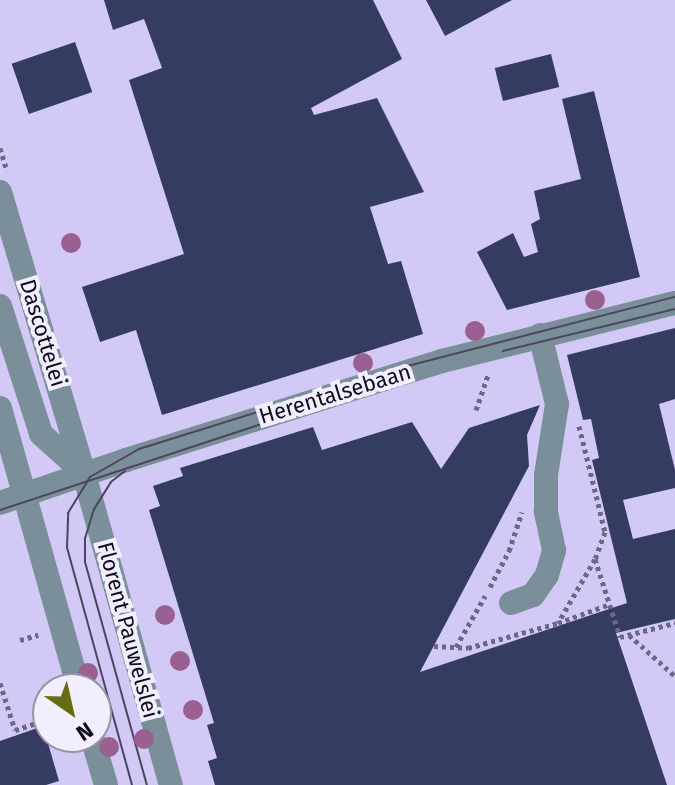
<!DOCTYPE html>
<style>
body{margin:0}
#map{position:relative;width:675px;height:785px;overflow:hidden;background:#d3c9f7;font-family:"Fira Sans",sans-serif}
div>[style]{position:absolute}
.building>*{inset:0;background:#353c61;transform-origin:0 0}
.path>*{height:5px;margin-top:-2.5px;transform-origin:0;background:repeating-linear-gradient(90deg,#6d6684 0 4px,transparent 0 8px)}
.minor>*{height:24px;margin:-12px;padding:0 12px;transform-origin:12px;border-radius:12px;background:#7b8f9b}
.tram>*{height:2px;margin:-1px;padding:0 1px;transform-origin:1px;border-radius:1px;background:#4b455e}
.trees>*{width:20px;height:20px;margin:-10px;border-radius:50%;background:#9b6092}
span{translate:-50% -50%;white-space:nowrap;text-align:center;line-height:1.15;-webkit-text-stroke:8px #f2effd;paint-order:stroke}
.street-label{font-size:22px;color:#100c1c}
.north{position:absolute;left:32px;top:673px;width:80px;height:80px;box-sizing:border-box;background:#f2effd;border:2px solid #9894a3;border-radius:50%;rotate:146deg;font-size:22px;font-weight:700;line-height:32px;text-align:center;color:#100c1c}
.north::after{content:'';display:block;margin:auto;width:28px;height:36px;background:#656d13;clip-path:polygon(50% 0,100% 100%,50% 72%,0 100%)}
</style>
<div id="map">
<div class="building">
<i style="clip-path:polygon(104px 0,373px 0,402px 59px,311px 108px,314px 115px,377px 98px,424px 192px,370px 207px,388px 264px,401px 261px,423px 334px,162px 415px,136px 330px,100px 342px,82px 287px,184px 254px,129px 80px,162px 68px,144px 19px,113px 30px)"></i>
<i style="clip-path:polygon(426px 0,512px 0,445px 36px)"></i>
<i style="left:75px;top:42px;width:53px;height:67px;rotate:71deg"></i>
<i style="left:551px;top:54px;width:34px;height:58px;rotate:76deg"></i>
<i style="clip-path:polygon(594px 91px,640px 277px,507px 310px,477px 252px,513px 233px,524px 257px,538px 252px,531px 224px,540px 219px,534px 191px,581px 179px,562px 99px)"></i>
<i style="clip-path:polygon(675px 328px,675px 399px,659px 404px,675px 470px,675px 488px,623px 500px,633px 539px,675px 529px,675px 619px,616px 633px,667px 785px,215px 785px,208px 761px,217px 758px,207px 725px,214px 723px,149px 510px,160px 506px,153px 486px,183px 476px,180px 468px,313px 427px,322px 450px,412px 422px,441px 469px,469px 428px,540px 405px,527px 435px,529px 466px,420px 672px,627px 603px,592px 460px,599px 458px,591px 419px,583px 420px,567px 355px)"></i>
<i style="clip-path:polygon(43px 726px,59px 781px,46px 785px,0 785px,0 741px)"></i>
</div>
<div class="path">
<i style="left:0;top:148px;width:24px;rotate:73deg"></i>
<i style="left:476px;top:410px;width:39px;rotate:-71deg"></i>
<i style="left:579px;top:426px;width:109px;rotate:76.2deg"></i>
<i style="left:605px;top:532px;width:29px;rotate:110deg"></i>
<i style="left:595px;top:559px;width:74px;rotate:120deg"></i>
<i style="left:558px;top:623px;width:55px;rotate:-20.1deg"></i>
<i style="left:595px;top:559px;width:82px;rotate:72.2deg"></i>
<i style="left:620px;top:637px;width:57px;rotate:-14.3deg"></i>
<i style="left:490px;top:587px;width:41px;rotate:-62.2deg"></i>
<i style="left:509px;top:551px;width:41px;rotate:-71.6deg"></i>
<i style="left:629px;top:635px;width:62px;rotate:41.7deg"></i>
<i style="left:20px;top:640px;width:19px;rotate:-16deg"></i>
<i style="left:434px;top:646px;width:34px;rotate:3deg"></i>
<i style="left:468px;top:648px;width:93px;rotate:-15.5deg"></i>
<i style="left:456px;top:647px;width:59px;rotate:-60.4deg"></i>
<i style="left:0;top:683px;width:49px;rotate:72.3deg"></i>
<i style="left:15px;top:730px;width:35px;rotate:-18deg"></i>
</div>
<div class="minor">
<i style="left:0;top:192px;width:294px;rotate:73.4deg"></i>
<i style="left:84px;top:474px;width:323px;rotate:74.4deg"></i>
<i style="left:0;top:306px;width:134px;rotate:72.2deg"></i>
<i style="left:41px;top:434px;width:57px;rotate:42.1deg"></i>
<i style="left:0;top:408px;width:292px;rotate:74.3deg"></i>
<i style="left:0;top:503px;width:133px;rotate:-18.8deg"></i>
<i style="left:126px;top:460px;width:331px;rotate:-17.4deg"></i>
<i style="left:442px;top:361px;width:240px;rotate:-14deg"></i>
<i style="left:511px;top:603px;width:23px;rotate:-20deg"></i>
<i style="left:533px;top:595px;width:24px;rotate:-55deg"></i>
<i style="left:547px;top:575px;width:26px;rotate:-74deg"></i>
<i style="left:554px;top:550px;width:40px;rotate:-102deg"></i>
<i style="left:546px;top:511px;width:36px;rotate:-90deg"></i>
<i style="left:546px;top:475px;width:72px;rotate:-81.2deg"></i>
<i style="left:557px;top:404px;width:71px;rotate:-103.8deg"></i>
<i style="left:92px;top:737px;width:50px;rotate:73.7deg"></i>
</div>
<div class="tram">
<i style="left:503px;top:351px;width:177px;rotate:-13.7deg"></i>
<i style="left:125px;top:471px;width:18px;rotate:142deg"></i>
<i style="left:111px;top:482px;width:32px;rotate:122deg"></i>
<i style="left:94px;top:509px;width:30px;rotate:107deg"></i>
<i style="left:85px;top:538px;width:24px;rotate:90deg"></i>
<i style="left:85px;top:562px;width:231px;rotate:74.5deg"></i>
<i style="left:0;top:510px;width:352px;rotate:-18.2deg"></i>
<i style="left:132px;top:785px;width:246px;rotate:-105.3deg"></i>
<i style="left:67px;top:548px;width:35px;rotate:-88deg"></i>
<i style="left:68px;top:513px;width:42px;rotate:-58.6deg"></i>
<i style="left:90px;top:477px;width:56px;rotate:-29.7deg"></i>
<i style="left:139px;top:449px;width:265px;rotate:-17.3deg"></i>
<i style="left:392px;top:370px;width:292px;rotate:-14.5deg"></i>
</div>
<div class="trees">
<i style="left:71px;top:243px"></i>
<i style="left:595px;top:300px"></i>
<i style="left:475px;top:331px"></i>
<i style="left:363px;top:363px"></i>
<i style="left:165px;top:615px"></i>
<i style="left:180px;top:661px"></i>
<i style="left:88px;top:673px"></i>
<i style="left:193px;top:710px"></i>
<i style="left:144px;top:739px"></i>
<i style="left:109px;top:747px"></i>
</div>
<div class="street-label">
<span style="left:43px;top:333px;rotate:73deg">Dascottelei</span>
<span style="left:335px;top:394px;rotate:-17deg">Herentalsebaan</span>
<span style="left:128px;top:630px;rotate:75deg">Florent Pauwelslei</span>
</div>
<div class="north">N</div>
</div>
